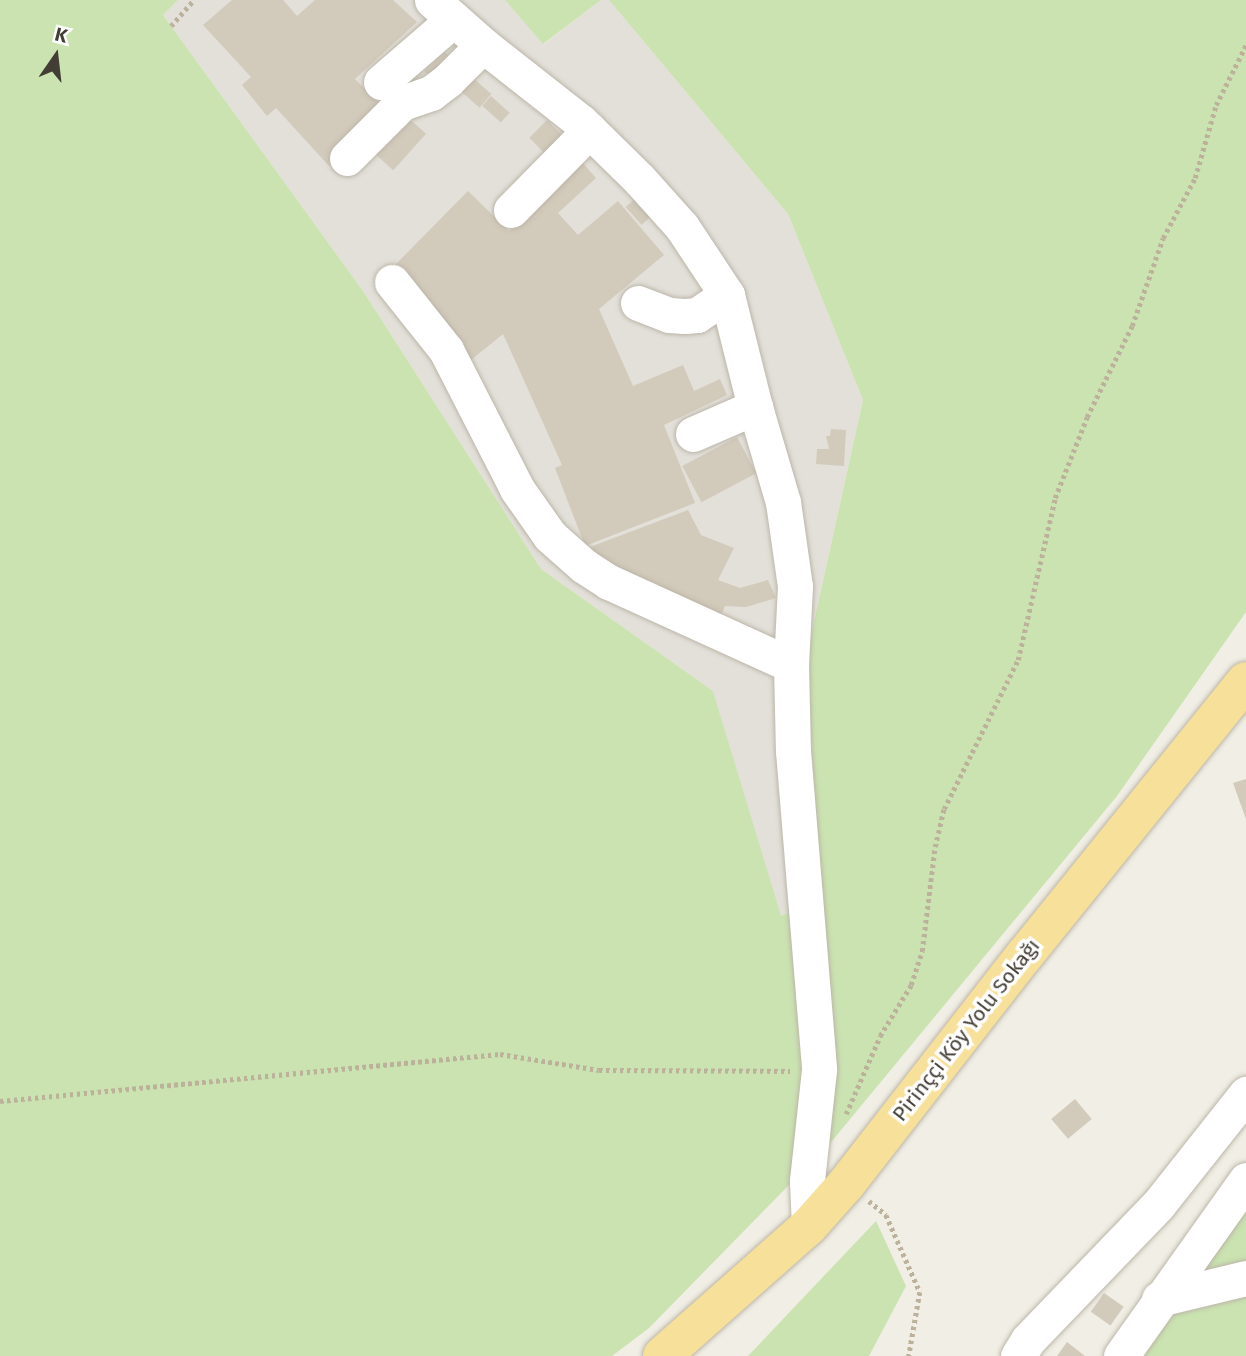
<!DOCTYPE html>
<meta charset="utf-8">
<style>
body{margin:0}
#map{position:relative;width:1246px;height:1356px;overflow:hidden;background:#f1eee5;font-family:"Fira Sans",sans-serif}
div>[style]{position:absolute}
.industrial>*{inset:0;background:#e3e0da}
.green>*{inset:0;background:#cae3b0}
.building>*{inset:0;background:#d2cabb;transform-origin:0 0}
.path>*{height:4.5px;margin-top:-2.25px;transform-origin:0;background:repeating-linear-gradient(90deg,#bcb29b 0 3.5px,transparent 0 7px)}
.roads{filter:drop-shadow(0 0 2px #bcb6a8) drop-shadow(0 0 2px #bcb6a8)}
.minor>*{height:35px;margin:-17.5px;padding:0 17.5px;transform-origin:17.5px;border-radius:17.5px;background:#fff}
.major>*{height:38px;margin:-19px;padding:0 19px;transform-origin:19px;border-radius:19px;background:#f7e099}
span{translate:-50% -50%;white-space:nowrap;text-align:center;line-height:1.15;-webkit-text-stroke:7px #fff;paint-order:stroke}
.street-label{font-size:21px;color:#433e35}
.north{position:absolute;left:21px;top:21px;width:70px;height:70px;-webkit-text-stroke:5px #fff;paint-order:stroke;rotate:14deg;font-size:19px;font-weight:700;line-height:28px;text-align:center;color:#433e35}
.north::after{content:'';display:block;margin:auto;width:24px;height:32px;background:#433e35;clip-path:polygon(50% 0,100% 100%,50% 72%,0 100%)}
</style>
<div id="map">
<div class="industrial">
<i style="clip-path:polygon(178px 0,505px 0,544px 44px,601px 0,609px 0,788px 214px,863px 400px,806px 658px,821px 897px,780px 916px,713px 691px,541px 569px,363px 291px,163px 15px)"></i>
</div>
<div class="green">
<i style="clip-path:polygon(0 0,178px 0,163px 15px,363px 291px,541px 569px,713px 691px,781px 916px,821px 896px,806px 658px,863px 400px,788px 214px,609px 0,1246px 0,1246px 612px,1117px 796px,832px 1141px,649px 1328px,612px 1356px,0 1356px)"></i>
<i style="clip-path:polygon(505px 0,601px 0,543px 44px)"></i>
<i style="clip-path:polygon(1246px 1202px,1246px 1356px,1143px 1356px)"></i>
<i style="clip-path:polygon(876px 1221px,906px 1286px,869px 1356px,748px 1356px)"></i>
</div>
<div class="building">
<i style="clip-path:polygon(232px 0,283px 0,297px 16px,315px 0,393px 0,417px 22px,355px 79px,386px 110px,329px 166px,276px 108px,267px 116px,242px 85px,251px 77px,203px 25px)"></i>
<i style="left:445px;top:52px;width:12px;height:28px;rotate:48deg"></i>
<i style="left:474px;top:79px;width:23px;height:18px;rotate:41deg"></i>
<i style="left:491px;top:96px;width:25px;height:13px;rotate:42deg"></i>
<i style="left:403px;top:113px;width:31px;height:49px;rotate:42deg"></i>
<i style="left:547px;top:120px;width:30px;height:25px;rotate:45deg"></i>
<i style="clip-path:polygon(581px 161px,596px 178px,558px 213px,578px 235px,618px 201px,664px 255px,599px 309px,633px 386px,683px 365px,694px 391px,720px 379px,727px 395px,664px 425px,695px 503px,585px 546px,555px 468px,562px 465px,503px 334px,471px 360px,395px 265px,468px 191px,509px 231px)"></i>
<i style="left:639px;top:195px;width:24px;height:18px;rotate:48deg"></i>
<i style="clip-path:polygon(831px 429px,846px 430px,844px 466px,816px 464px,817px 449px,829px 449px,826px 436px,830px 436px)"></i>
<i style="left:737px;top:437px;width:41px;height:62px;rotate:62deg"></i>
<i style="clip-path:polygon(688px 510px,701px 535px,734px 548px,718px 580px,740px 588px,768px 580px,776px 598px,746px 607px,725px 606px,720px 618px,614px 572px,590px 547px)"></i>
<i style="clip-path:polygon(1246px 779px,1246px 819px,1233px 783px)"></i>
<i style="left:1075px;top:1099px;width:26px;height:31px;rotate:50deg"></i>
<i style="left:1104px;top:1293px;width:24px;height:23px;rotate:35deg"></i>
<i style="clip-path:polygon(1067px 1342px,1085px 1356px,1057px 1356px)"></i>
</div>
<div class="path">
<i style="left:171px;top:26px;width:35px;rotate:-49deg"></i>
<i style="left:0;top:1101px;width:502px;rotate:-5.37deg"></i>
<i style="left:500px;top:1054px;width:100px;rotate:9.2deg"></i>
<i style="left:599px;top:1070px;width:191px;rotate:0.3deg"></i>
<i style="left:846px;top:1114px;width:85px;rotate:-66.4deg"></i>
<i style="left:880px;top:1036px;width:60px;rotate:-58.7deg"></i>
<i style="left:911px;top:985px;width:36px;rotate:-72deg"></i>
<i style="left:922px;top:951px;width:105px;rotate:-82.9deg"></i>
<i style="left:935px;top:847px;width:39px;rotate:-77deg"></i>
<i style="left:944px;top:809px;width:166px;rotate:-63.6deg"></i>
<i style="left:1018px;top:660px;width:166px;rotate:-77.1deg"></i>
<i style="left:1055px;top:498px;width:87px;rotate:-68.4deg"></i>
<i style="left:1087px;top:417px;width:102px;rotate:-63.7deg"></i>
<i style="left:1132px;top:326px;width:93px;rotate:-70.6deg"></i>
<i style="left:1163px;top:238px;width:68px;rotate:-61.9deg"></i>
<i style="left:1195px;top:178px;width:76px;rotate:-74deg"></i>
<i style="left:1216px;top:105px;width:67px;rotate:-63.4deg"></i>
<i style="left:869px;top:1201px;width:22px;rotate:39deg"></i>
<i style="left:886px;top:1215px;width:84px;rotate:66.2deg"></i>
<i style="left:920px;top:1292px;width:65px;rotate:99.8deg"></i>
</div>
<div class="roads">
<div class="minor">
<i style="left:432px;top:0;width:68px;rotate:41.4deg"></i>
<i style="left:483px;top:45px;width:125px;rotate:38.2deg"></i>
<i style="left:581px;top:122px;width:81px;rotate:44.5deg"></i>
<i style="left:639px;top:179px;width:64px;rotate:48.1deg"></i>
<i style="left:682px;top:227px;width:82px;rotate:56.5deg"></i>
<i style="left:727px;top:295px;width:115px;rotate:76deg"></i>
<i style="left:755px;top:407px;width:99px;rotate:73.6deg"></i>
<i style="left:783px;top:502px;width:85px;rotate:81.9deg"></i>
<i style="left:795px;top:586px;width:79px;rotate:92.9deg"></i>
<i style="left:791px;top:665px;width:86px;rotate:88.7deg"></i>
<i style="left:793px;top:751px;width:320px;rotate:85.3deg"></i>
<i style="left:819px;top:1070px;width:112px;rotate:96.2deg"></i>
<i style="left:807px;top:1181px;width:45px;rotate:87.5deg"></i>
<i style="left:381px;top:82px;width:96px;rotate:-40.8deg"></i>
<i style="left:347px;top:158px;width:78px;rotate:-45deg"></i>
<i style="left:402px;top:103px;width:31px;rotate:-19deg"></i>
<i style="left:431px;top:93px;width:21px;rotate:-37deg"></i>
<i style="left:448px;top:80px;width:49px;rotate:-45deg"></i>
<i style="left:511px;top:210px;width:112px;rotate:-45.4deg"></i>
<i style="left:392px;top:282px;width:87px;rotate:51.5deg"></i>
<i style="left:446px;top:350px;width:156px;rotate:62.9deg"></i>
<i style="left:517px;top:489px;width:57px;rotate:54.9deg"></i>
<i style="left:550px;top:536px;width:45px;rotate:41.4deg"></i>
<i style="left:584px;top:566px;width:30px;rotate:33deg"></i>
<i style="left:609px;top:582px;width:200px;rotate:24.5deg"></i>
<i style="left:638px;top:303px;width:33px;rotate:21deg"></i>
<i style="left:669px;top:315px;width:15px;rotate:4deg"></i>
<i style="left:684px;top:316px;width:13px;rotate:-4deg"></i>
<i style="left:697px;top:315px;width:36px;rotate:-34deg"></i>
<i style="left:693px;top:434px;width:68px;rotate:-23.5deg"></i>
<i style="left:1159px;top:1299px;width:89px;rotate:-13.6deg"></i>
<i style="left:1018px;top:1356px;width:19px;rotate:-58deg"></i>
<i style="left:1028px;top:1340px;width:187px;rotate:-46.1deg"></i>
<i style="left:1158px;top:1205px;width:142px;rotate:-51.6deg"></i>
<i style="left:1121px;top:1356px;width:216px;rotate:-54.6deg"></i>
</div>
<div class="major">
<i style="left:662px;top:1356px;width:196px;rotate:-41.5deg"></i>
<i style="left:809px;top:1226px;width:57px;rotate:-48.5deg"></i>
<i style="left:847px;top:1183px;width:288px;rotate:-52.1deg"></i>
<i style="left:1024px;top:956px;width:353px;rotate:-51.1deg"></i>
</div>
</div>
<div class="street-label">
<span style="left:966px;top:1030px;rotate:-52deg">Pirinççi Köy Yolu Sokağı</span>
</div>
<div class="north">K</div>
</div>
